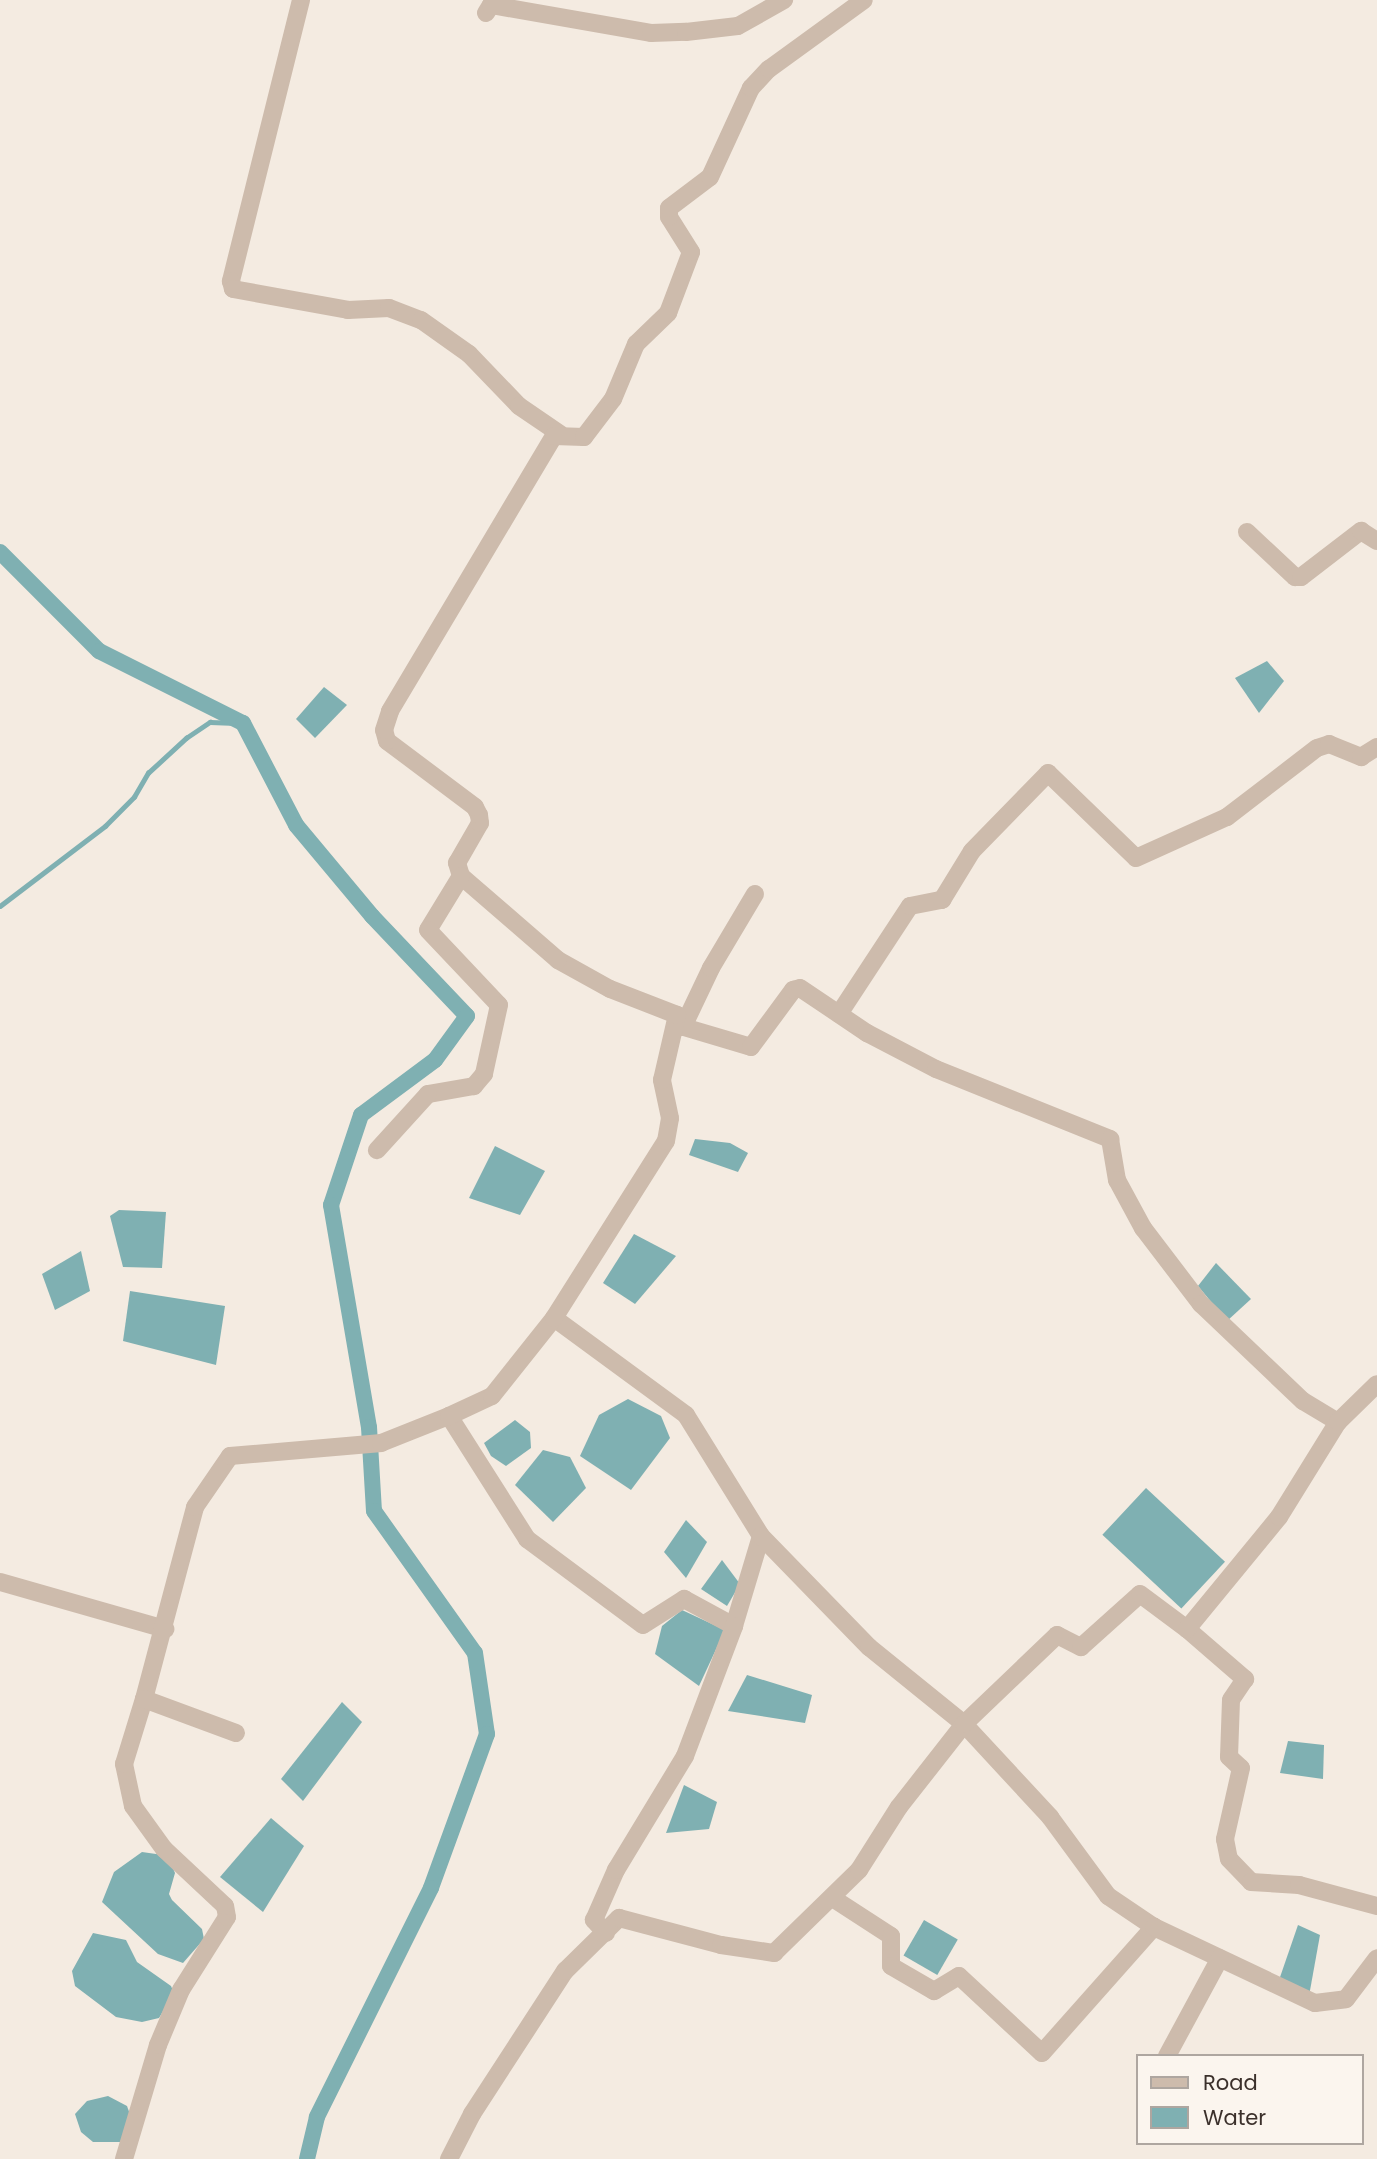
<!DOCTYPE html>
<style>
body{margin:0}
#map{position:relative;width:1377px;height:2159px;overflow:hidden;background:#f4ebe1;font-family:Poppins,sans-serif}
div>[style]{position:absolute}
.water>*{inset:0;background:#7fb0b2;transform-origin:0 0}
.stream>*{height:4.5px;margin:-2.25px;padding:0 2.25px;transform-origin:2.25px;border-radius:2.25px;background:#7fb0b2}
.canal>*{height:16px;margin:-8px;padding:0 8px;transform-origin:8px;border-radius:8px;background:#7fb0b2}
.minor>*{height:18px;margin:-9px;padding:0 9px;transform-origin:9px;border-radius:9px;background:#cdbbac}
span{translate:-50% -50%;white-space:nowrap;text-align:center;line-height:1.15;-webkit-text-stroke:7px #fbf5ee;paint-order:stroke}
.legend{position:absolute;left:1136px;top:2054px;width:228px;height:91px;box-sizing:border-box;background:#fbf5ee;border:2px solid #aea6a0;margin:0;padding:9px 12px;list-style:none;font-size:21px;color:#3b302b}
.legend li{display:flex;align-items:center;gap:14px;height:35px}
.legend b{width:35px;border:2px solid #aea6a0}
</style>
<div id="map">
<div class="water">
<i style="clip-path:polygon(1267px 661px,1284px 681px,1259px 713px,1235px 678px)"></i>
<i style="clip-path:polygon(324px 687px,347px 705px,315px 738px,296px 719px)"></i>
<i style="clip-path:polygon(695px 1139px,730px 1143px,748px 1153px,738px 1172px,689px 1155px)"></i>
<i style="clip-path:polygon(495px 1146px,545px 1171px,520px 1215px,469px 1198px)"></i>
<i style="clip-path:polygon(119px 1210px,166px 1212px,162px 1268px,123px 1267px,110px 1216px)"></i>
<i style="clip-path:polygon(634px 1234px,676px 1256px,635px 1304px,603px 1283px)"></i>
<i style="clip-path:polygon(81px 1251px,90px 1291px,55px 1310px,42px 1274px)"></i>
<i style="clip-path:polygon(1216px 1263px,1251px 1299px,1227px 1321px,1198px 1286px)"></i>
<i style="clip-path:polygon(130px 1291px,225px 1306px,216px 1365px,123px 1341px)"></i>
<i style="clip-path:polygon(628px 1399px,661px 1416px,670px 1438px,631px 1490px,580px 1456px,599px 1415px)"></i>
<i style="clip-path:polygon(515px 1420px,530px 1432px,531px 1448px,506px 1466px,491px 1456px,484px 1443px)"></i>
<i style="clip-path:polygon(543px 1450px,570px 1457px,586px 1488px,553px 1522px,515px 1485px)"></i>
<i style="left:1146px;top:1488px;width:108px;height:64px;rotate:43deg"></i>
<i style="clip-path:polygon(686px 1520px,707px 1542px,686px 1578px,664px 1552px)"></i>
<i style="clip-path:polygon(722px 1560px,740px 1584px,727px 1606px,701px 1589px)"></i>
<i style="clip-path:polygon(682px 1610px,725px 1630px,699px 1686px,655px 1654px,662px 1626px)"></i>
<i style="clip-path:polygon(747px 1675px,812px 1695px,805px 1723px,728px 1711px)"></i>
<i style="clip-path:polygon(342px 1702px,362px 1722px,303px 1801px,281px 1779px)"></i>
<i style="clip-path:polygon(1288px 1741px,1324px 1745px,1323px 1779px,1280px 1773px)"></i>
<i style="clip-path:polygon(684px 1785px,717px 1802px,709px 1829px,666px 1833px)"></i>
<i style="clip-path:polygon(271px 1818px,304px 1846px,263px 1912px,220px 1877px)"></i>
<i style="clip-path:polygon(142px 1852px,163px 1855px,171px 1864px,175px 1873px,169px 1894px,172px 1900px,202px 1929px,204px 1939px,183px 1963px,158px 1954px,102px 1902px,114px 1872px)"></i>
<i style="left:924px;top:1920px;width:39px;height:41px;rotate:30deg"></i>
<i style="clip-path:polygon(1298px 1925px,1320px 1935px,1309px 1996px,1278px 1983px)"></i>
<i style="clip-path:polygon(93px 1933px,126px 1940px,137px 1962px,171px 1986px,174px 1993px,159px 2018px,142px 2022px,116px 2017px,75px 1986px,72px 1971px)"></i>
<i style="clip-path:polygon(108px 2096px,127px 2106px,132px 2120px,120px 2142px,93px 2142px,81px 2132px,75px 2114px,87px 2101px)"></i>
</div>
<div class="stream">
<i style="left:0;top:906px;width:132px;rotate:-37.3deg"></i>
<i style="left:105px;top:826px;width:41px;rotate:-45deg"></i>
<i style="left:134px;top:797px;width:28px;rotate:-60deg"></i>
<i style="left:148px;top:773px;width:52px;rotate:-42.6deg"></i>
<i style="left:186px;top:738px;width:29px;rotate:-34deg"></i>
<i style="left:210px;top:722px;width:33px;rotate:2deg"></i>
</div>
<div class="canal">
<i style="left:0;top:552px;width:140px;rotate:45deg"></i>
<i style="left:99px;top:651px;width:161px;rotate:26.6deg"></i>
<i style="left:243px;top:723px;width:115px;rotate:62.5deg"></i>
<i style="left:296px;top:825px;width:119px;rotate:50.1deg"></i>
<i style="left:372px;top:916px;width:138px;rotate:46.5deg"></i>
<i style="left:467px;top:1016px;width:54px;rotate:126deg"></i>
<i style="left:435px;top:1060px;width:92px;rotate:143.4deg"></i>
<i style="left:361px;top:1115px;width:95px;rotate:108.4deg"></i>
<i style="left:331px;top:1205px;width:225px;rotate:80.3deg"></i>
<i style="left:369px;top:1427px;width:84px;rotate:86.6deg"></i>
<i style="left:374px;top:1511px;width:174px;rotate:54.6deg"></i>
<i style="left:475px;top:1653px;width:82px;rotate:81.6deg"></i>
<i style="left:487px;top:1734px;width:164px;rotate:110deg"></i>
<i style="left:431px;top:1888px;width:256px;rotate:116.5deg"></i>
<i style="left:317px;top:2117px;width:43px;rotate:103.4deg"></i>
</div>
<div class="minor">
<i style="left:301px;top:0;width:290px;rotate:104deg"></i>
<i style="left:231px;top:281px;width:8px;rotate:76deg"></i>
<i style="left:233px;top:289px;width:117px;rotate:10.3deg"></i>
<i style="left:348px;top:310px;width:41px;rotate:-2.8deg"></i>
<i style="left:389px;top:308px;width:34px;rotate:21deg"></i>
<i style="left:421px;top:320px;width:59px;rotate:35.3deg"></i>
<i style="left:469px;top:354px;width:72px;rotate:46.1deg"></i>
<i style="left:519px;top:406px;width:50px;rotate:34.3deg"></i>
<i style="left:486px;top:13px;width:9px;rotate:-58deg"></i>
<i style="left:491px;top:5px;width:162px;rotate:9.9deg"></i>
<i style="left:651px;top:33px;width:35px;rotate:-2deg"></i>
<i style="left:686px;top:32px;width:52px;rotate:-6.6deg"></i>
<i style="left:738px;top:26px;width:53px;rotate:-29.5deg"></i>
<i style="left:1247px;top:532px;width:66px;rotate:43.2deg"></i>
<i style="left:1295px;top:577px;width:6px"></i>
<i style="left:1301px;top:577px;width:76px;rotate:-37.5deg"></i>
<i style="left:1361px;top:531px;width:19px;rotate:32deg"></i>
<i style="left:461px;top:876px;width:14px;rotate:-107deg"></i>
<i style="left:457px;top:863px;width:46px;rotate:-60.1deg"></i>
<i style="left:480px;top:823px;width:8px;rotate:-97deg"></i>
<i style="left:479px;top:815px;width:9px;rotate:-117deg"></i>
<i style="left:475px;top:807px;width:110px;rotate:-143.1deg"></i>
<i style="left:387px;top:741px;width:11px;rotate:-105deg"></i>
<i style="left:384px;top:730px;width:20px;rotate:-72deg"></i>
<i style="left:390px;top:711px;width:320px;rotate:-59.2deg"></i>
<i style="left:554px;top:436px;width:30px;rotate:2deg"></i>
<i style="left:584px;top:437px;width:48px;rotate:-52.7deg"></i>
<i style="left:613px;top:399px;width:60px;rotate:-67.3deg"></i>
<i style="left:636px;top:344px;width:45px;rotate:-44.1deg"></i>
<i style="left:668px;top:313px;width:65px;rotate:-69.3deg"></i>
<i style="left:691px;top:252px;width:41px;rotate:-122.2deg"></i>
<i style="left:669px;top:217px;width:9px;rotate:-90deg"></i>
<i style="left:669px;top:208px;width:51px;rotate:-37.1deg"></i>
<i style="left:710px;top:177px;width:98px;rotate:-65.3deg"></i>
<i style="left:751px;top:88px;width:26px;rotate:-47deg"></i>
<i style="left:769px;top:69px;width:117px;rotate:-36deg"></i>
<i style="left:839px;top:1014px;width:129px;rotate:-56.7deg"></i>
<i style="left:910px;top:906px;width:33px;rotate:-11deg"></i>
<i style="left:942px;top:900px;width:57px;rotate:-58.5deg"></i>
<i style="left:972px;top:851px;width:109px;rotate:-45.7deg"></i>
<i style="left:1048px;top:773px;width:122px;rotate:44deg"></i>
<i style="left:1136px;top:858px;width:100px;rotate:-24.3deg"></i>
<i style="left:1227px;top:817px;width:113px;rotate:-37.5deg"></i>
<i style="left:1317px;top:748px;width:13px;rotate:-18deg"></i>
<i style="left:1329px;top:744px;width:35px;rotate:22deg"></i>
<i style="left:1361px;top:757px;width:19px;rotate:-32deg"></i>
<i style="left:677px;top:1025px;width:77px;rotate:16.6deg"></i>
<i style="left:751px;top:1047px;width:71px;rotate:-53.6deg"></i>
<i style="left:793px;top:990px;width:7px;rotate:-16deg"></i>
<i style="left:800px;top:988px;width:81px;rotate:33.9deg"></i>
<i style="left:867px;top:1033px;width:78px;rotate:27.6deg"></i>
<i style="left:936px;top:1069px;width:188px;rotate:21.9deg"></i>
<i style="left:1110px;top:1139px;width:42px;rotate:80.3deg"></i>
<i style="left:1117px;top:1180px;width:55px;rotate:61.6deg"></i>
<i style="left:1143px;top:1228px;width:96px;rotate:52.7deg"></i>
<i style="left:1201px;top:1304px;width:141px;rotate:43.6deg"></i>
<i style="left:1303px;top:1401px;width:41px;rotate:31deg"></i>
<i style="left:683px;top:1027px;width:65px;rotate:-64.6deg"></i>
<i style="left:711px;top:968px;width:86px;rotate:-59.3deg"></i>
<i style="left:554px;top:1318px;width:164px;rotate:36.3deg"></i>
<i style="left:686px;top:1415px;width:142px;rotate:58.2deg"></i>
<i style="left:449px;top:1416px;width:146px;rotate:57.6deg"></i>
<i style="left:527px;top:1539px;width:144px;rotate:36.6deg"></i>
<i style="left:643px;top:1625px;width:49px;rotate:-32.4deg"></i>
<i style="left:684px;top:1599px;width:57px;rotate:28.4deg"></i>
<i style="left:734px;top:1626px;width:94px;rotate:-73.3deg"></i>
<i style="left:761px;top:1536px;width:155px;rotate:45.8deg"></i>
<i style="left:869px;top:1647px;width:122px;rotate:39deg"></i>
<i style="left:964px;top:1724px;width:127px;rotate:47.2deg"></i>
<i style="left:1050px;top:1817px;width:98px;rotate:53.7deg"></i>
<i style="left:1108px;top:1896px;width:55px;rotate:34deg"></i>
<i style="left:0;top:1582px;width:172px;rotate:15.9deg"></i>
<i style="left:1187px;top:1629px;width:77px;rotate:40.8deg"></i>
<i style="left:1245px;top:1679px;width:25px;rotate:124deg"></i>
<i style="left:1231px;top:1700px;width:57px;rotate:92deg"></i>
<i style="left:1229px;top:1757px;width:16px;rotate:43deg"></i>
<i style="left:1241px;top:1768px;width:73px;rotate:102.7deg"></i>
<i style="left:1225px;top:1839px;width:20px;rotate:79deg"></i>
<i style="left:1229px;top:1859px;width:32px;rotate:46deg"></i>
<i style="left:1251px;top:1882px;width:48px;rotate:3.6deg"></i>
<i style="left:1299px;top:1885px;width:81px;rotate:15.1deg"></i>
<i style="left:144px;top:1699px;width:199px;rotate:-75.1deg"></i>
<i style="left:195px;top:1507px;width:62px;rotate:-55.5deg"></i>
<i style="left:230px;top:1456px;width:152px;rotate:-4.9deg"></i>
<i style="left:381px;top:1443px;width:73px;rotate:-21.7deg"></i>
<i style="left:449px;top:1416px;width:47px;rotate:-24.9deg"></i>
<i style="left:492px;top:1396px;width:100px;rotate:-51.5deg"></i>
<i style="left:554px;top:1318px;width:209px;rotate:-57.7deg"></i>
<i style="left:666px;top:1141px;width:23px;rotate:-80deg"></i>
<i style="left:670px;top:1118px;width:39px;rotate:-102deg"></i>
<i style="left:662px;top:1080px;width:67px;rotate:-77deg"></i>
<i style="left:677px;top:1015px;width:72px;rotate:-158.8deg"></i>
<i style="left:610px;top:989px;width:60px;rotate:-150.9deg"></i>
<i style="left:558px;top:960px;width:128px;rotate:-139.1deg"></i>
<i style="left:461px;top:876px;width:63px;rotate:121.4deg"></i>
<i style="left:428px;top:930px;width:103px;rotate:46.6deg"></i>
<i style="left:499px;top:1005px;width:71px;rotate:102.3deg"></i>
<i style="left:484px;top:1074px;width:16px;rotate:130deg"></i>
<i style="left:474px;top:1086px;width:47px;rotate:170.1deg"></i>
<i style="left:428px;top:1094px;width:76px;rotate:132.3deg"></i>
<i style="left:834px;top:1899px;width:68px;rotate:33deg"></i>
<i style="left:891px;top:1936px;width:30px;rotate:90deg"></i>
<i style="left:891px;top:1966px;width:50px;rotate:30.2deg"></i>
<i style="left:934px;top:1991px;width:29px;rotate:-31deg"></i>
<i style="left:959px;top:1976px;width:113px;rotate:42.9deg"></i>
<i style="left:1042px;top:2053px;width:169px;rotate:-48.4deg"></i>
<i style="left:1154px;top:1927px;width:178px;rotate:25.3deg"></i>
<i style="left:1315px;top:2003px;width:31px;rotate:-7deg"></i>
<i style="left:1346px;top:1999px;width:51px;rotate:-52.9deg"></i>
<i style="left:606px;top:1933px;width:18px;rotate:-133deg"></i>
<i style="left:594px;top:1920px;width:55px;rotate:-66.3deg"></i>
<i style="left:616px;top:1870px;width:133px;rotate:-58.8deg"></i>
<i style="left:685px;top:1756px;width:139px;rotate:-69.3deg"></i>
<i style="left:1167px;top:2056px;width:111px;rotate:-61.6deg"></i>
<i style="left:124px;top:2159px;width:119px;rotate:-73.4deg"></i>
<i style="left:158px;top:2045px;width:60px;rotate:-67.3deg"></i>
<i style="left:181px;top:1990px;width:86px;rotate:-57.8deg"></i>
<i style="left:227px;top:1917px;width:11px;rotate:-100deg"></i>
<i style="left:225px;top:1906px;width:83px;rotate:-136.9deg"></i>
<i style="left:164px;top:1849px;width:53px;rotate:-125.8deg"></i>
<i style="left:133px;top:1806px;width:43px;rotate:-102.1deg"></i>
<i style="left:124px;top:1764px;width:68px;rotate:-72.9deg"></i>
<i style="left:144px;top:1699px;width:98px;rotate:20.3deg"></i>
<i style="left:449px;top:2159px;width:51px;rotate:-62.9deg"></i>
<i style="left:472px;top:2114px;width:171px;rotate:-57deg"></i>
<i style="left:565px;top:1971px;width:76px;rotate:-44.5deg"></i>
<i style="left:619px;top:1918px;width:106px;rotate:14.8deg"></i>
<i style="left:721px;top:1945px;width:54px;rotate:8.6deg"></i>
<i style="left:774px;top:1953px;width:119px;rotate:-44.3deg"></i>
<i style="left:859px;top:1870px;width:75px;rotate:-57.6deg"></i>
<i style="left:899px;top:1807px;width:105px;rotate:-51.9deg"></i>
<i style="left:964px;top:1724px;width:129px;rotate:-43.7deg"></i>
<i style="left:1057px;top:1635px;width:27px;rotate:27deg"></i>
<i style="left:1081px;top:1647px;width:79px;rotate:-41.9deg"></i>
<i style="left:1140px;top:1594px;width:59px;rotate:36.7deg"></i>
<i style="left:1187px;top:1629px;width:145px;rotate:-50.6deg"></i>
<i style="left:1279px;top:1517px;width:112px;rotate:-58.2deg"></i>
<i style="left:1338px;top:1422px;width:54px;rotate:-44.3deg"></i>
</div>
<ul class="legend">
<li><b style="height:9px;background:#cdbbac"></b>Road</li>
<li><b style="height:19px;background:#7fb0b2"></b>Water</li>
</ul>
</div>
